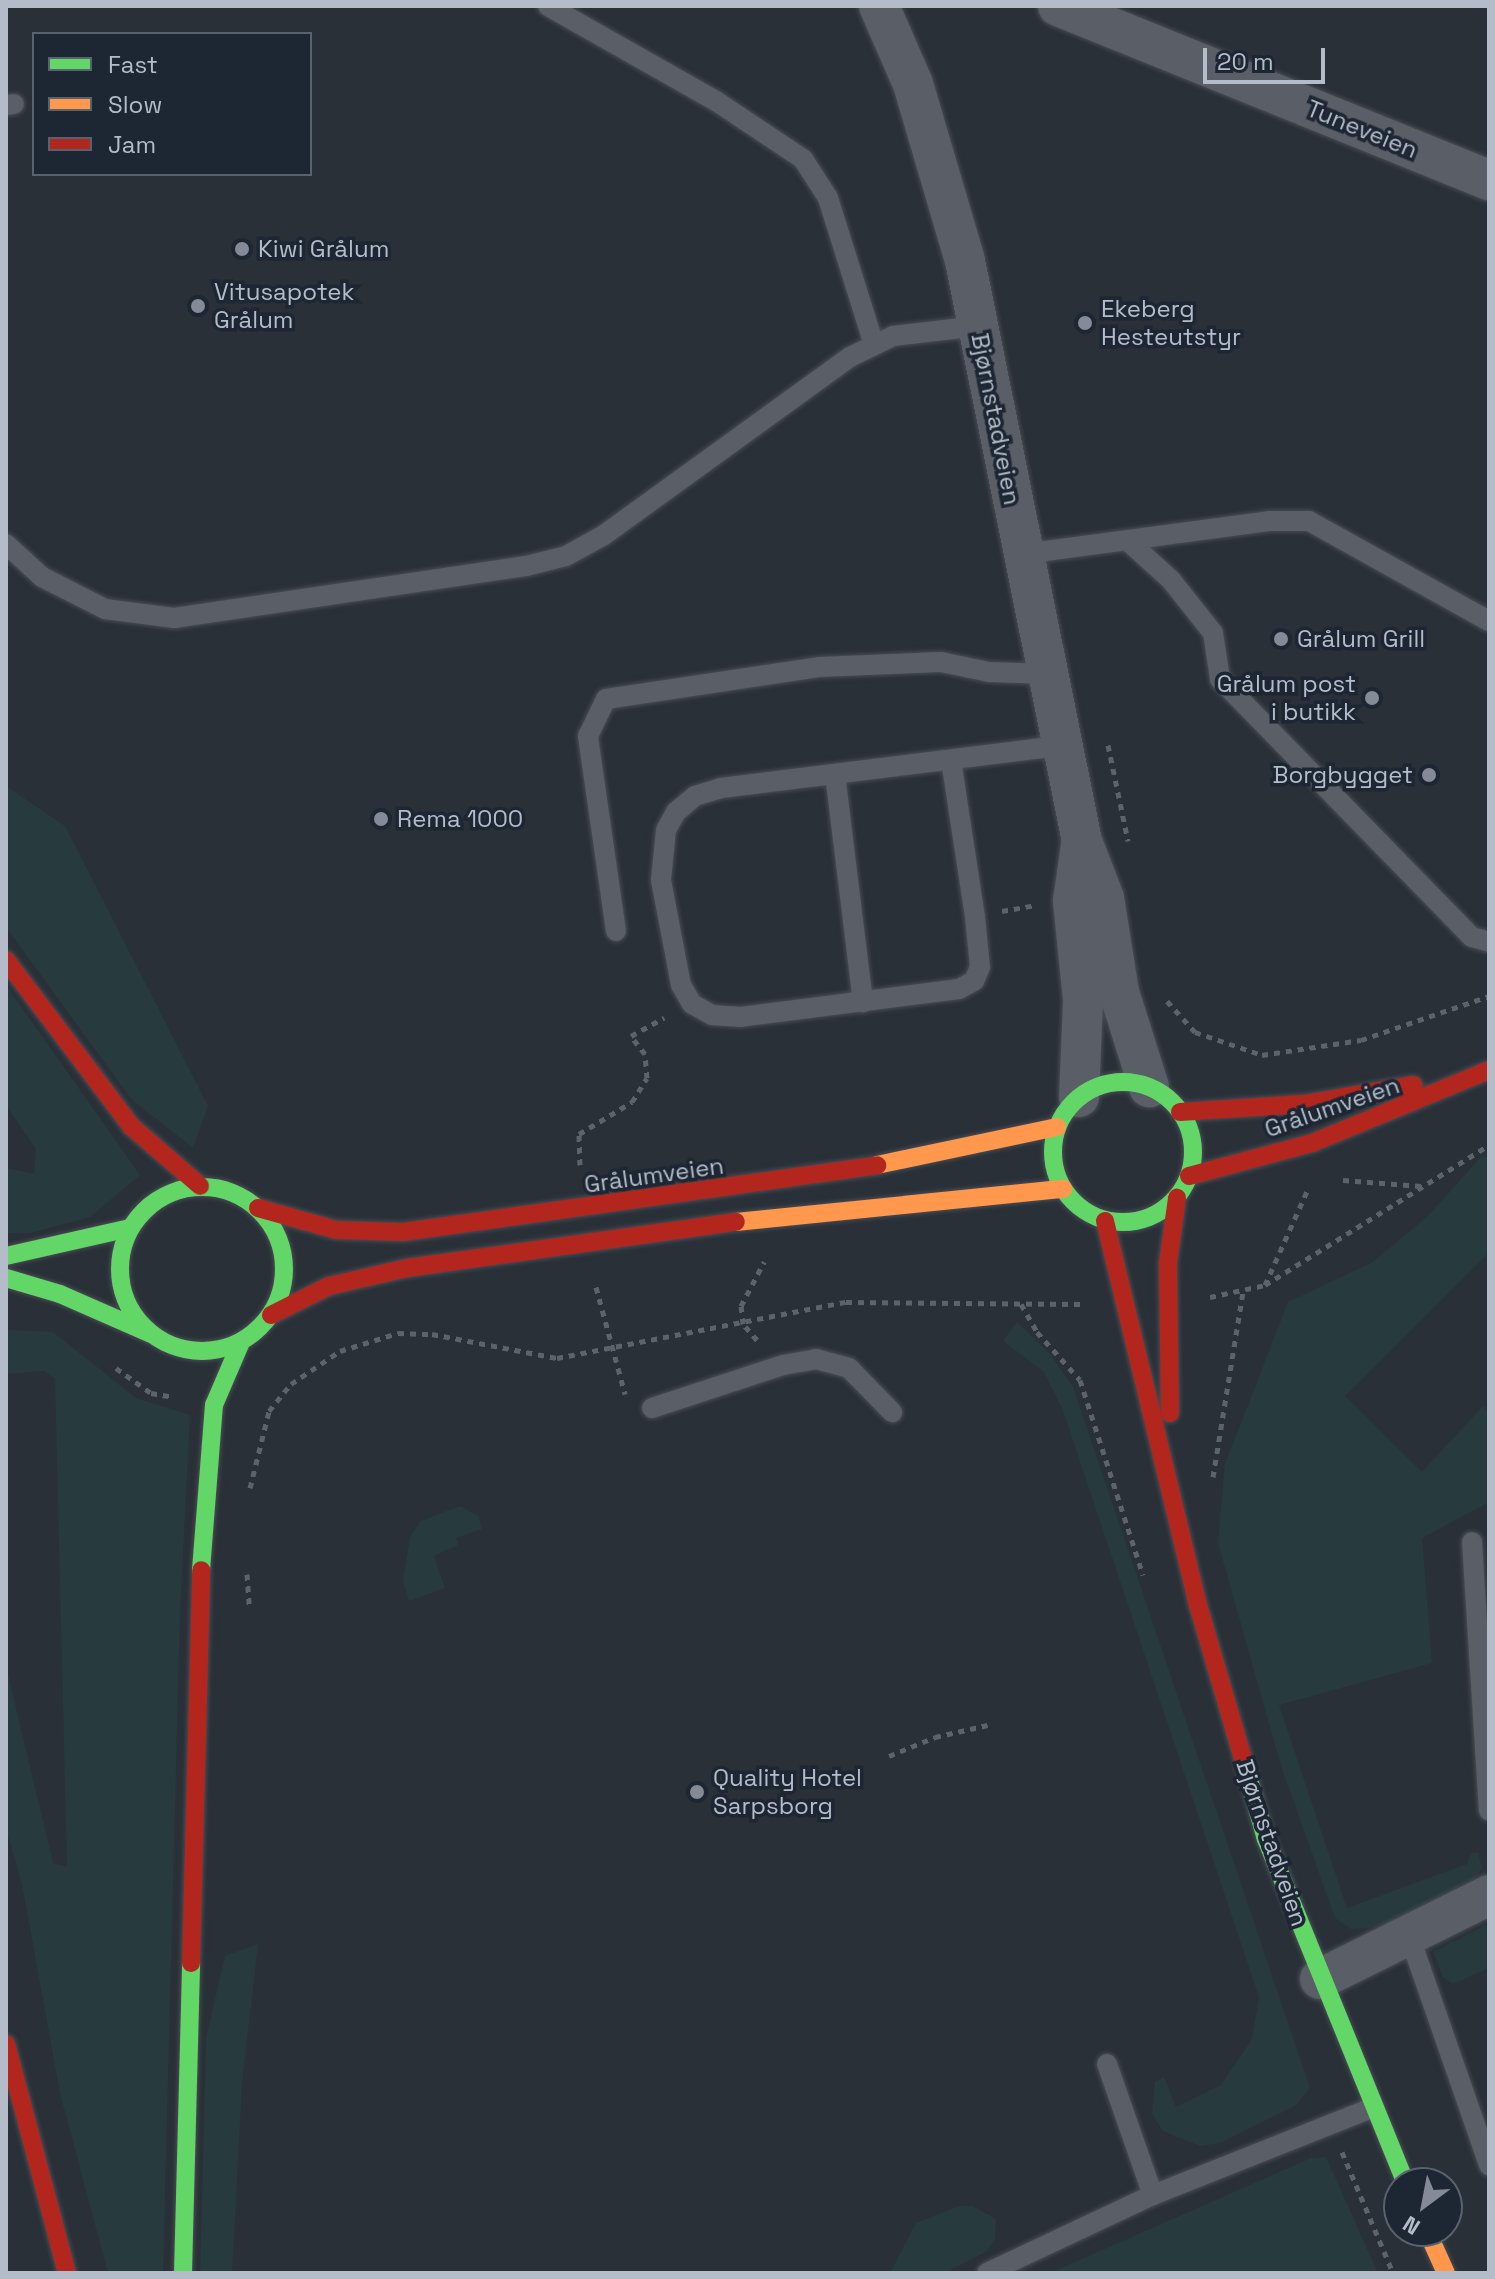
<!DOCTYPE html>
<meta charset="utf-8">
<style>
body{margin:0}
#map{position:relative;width:1495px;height:2279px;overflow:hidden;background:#2a3038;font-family:"Space Grotesk",sans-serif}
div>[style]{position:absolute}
.green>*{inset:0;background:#273a3e}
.path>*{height:5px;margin-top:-2.5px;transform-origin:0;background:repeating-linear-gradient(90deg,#5d636a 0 6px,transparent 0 12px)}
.roads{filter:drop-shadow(0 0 2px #484c53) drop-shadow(0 0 2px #484c53)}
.lane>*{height:20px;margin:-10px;padding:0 10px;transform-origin:10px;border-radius:10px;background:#5a5e66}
.street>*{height:40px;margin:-20px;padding:0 20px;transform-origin:20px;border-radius:20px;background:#5a5e66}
.fast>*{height:18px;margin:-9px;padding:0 9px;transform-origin:9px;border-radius:9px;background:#63d668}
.fast>.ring{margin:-9px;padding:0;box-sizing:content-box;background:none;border:18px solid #63d668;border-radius:50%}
.slow>*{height:18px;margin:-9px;padding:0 9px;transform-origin:9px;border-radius:9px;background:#ff974d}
.jam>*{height:18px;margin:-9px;padding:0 9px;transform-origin:9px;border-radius:9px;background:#b3261e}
.dots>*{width:22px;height:22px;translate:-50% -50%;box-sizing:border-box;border:4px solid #1d2633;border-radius:50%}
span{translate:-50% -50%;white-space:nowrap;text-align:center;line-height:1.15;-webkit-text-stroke:7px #1d2633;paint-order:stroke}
.street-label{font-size:24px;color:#b4bcc9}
.poi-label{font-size:24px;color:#b4bcc9}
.left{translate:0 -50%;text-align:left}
.right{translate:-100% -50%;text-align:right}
.frame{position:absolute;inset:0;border:8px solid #b4bcc9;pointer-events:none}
.legend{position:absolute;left:32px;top:32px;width:280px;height:144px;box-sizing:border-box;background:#1d2633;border:2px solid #59626f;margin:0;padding:10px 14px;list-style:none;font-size:24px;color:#b4bcc9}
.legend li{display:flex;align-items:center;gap:16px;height:40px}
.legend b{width:40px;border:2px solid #59626f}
.north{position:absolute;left:1383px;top:2167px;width:80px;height:80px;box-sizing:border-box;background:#1d2633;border:2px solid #59626f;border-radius:50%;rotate:212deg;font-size:22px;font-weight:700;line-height:32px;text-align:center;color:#b4bcc9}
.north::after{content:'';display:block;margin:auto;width:28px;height:36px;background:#848b96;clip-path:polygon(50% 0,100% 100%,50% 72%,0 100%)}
.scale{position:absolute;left:1203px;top:48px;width:122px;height:36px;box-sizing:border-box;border:4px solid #b4bcc9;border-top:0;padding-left:10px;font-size:24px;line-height:28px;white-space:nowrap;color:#b4bcc9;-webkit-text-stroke:6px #1d2633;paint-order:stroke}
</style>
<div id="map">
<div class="green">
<i style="clip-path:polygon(6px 786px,65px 826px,208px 1106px,193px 1148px,131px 1099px,6px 927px)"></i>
<i style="clip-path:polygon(6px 985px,140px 1175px,90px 1217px,31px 1233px,6px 1233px,6px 1168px,34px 1174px,36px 1149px,6px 1105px)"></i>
<i style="clip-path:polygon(1489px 1156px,1489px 1252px,1345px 1396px,1422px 1472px,1483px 1406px,1489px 1413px,1489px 1502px,1422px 1538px,1432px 1663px,1279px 1705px,1347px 1908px,1467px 1864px,1471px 1853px,1478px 1852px,1482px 1869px,1475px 1879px,1381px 1927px,1351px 1929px,1335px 1918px,1281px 1766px,1218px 1543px,1225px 1464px,1288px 1302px,1373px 1262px,1428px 1216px,1480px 1158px)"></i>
<i style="clip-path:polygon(1017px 1322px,1051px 1355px,1073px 1387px,1310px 2088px,1295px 2106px,1220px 2143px,1200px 2146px,1163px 2131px,1152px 2114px,1155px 2082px,1164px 2077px,1176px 2107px,1221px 2085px,1252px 2039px,1259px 1997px,1062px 1408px,1044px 1372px,1003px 1341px)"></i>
<i style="clip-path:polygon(6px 1330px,53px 1332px,136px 1398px,190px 1415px,180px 1611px,163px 2273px,108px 2273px,60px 2093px,22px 1884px,6px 1829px,6px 1666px,53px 1863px,67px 1867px,55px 1379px,44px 1371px,6px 1374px)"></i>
<i style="clip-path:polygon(460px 1506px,478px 1516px,482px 1529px,456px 1538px,458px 1545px,434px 1556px,445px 1588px,409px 1601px,403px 1581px,410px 1537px,421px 1521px)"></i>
<i style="clip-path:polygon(1489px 1923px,1489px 1968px,1453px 1984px,1443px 1977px,1433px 1952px)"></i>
<i style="clip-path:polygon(258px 1944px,242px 2084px,232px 2273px,200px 2273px,206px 2038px,225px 1956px)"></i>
<i style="clip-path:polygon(1326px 2157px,1378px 2273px,1050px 2273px,1311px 2158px)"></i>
<i style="clip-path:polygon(959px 2206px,973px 2206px,996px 2219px,995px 2239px,987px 2251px,945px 2273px,890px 2273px,916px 2223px)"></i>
</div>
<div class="path">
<i style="left:1108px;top:745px;width:98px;rotate:78.2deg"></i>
<i style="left:1002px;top:911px;width:34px;rotate:-10deg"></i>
<i style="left:1167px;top:1001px;width:42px;rotate:47.9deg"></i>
<i style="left:1195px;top:1032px;width:71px;rotate:18.9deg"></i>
<i style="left:1262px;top:1055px;width:100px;rotate:-8.6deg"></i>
<i style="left:1361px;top:1040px;width:135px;rotate:-19deg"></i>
<i style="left:580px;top:1165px;width:31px;rotate:-92deg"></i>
<i style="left:579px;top:1134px;width:62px;rotate:-31.1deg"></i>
<i style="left:632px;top:1102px;width:28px;rotate:-58deg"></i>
<i style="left:647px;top:1078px;width:24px;rotate:-95deg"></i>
<i style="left:645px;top:1054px;width:23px;rotate:-128deg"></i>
<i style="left:631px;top:1036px;width:38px;rotate:-29deg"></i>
<i style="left:1343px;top:1180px;width:78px;rotate:4.4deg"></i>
<i style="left:1265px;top:1285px;width:264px;rotate:-32deg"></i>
<i style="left:596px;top:1287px;width:111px;rotate:74.8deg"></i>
<i style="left:1210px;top:1297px;width:56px;rotate:-12.3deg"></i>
<i style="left:1265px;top:1285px;width:105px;rotate:-65.9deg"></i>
<i style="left:1021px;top:1304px;width:32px;rotate:60deg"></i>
<i style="left:1037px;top:1332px;width:64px;rotate:48.1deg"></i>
<i style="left:1080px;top:1380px;width:205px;rotate:72.1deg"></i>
<i style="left:757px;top:1340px;width:21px;rotate:-131deg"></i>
<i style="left:743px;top:1324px;width:18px;rotate:-96deg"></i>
<i style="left:741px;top:1306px;width:50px;rotate:-62.4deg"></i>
<i style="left:116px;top:1368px;width:43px;rotate:35.5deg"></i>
<i style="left:151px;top:1393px;width:22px;rotate:10deg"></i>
<i style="left:1213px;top:1477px;width:187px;rotate:-80.8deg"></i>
<i style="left:250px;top:1488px;width:79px;rotate:-76.1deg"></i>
<i style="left:269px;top:1411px;width:35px;rotate:-51deg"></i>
<i style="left:291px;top:1384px;width:59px;rotate:-34deg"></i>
<i style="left:340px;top:1351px;width:61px;rotate:-17.2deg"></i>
<i style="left:398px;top:1333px;width:34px;rotate:2deg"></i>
<i style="left:432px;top:1334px;width:127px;rotate:10.9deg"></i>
<i style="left:557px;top:1358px;width:294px;rotate:-11deg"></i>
<i style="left:846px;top:1302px;width:235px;rotate:0.5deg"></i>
<i style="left:247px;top:1574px;width:31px;rotate:86deg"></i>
<i style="left:889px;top:1756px;width:50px;rotate:-22.4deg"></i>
<i style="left:935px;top:1737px;width:54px;rotate:-12.8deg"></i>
<i style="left:1342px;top:2152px;width:131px;rotate:67.1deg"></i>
</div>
<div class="roads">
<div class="lane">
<i style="left:548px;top:6px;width:193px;rotate:29.5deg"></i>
<i style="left:716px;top:101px;width:105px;rotate:33.7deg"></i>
<i style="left:803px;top:159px;width:46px;rotate:57.3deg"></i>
<i style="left:828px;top:198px;width:154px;rotate:72.6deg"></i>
<i style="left:6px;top:105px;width:8px;rotate:-7deg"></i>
<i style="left:1127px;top:540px;width:59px;rotate:42.3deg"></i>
<i style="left:1171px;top:580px;width:68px;rotate:51.6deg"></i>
<i style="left:1213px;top:633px;width:47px;rotate:81.3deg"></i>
<i style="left:1220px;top:679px;width:361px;rotate:45.7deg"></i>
<i style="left:1472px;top:937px;width:18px;rotate:16deg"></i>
<i style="left:6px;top:544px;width:49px;rotate:42.5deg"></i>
<i style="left:42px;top:577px;width:71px;rotate:26.9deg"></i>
<i style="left:105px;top:609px;width:70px;rotate:7.4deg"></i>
<i style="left:174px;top:618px;width:356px;rotate:-8.4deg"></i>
<i style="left:526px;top:566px;width:41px;rotate:-14deg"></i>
<i style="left:566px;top:556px;width:43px;rotate:-28.9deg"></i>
<i style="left:604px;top:535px;width:304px;rotate:-35.9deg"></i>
<i style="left:850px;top:357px;width:48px;rotate:-26deg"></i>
<i style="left:893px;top:336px;width:86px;rotate:-6.7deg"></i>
<i style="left:1023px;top:554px;width:248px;rotate:-7.6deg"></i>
<i style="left:1269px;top:521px;width:40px"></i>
<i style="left:1309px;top:521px;width:206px;rotate:29.1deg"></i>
<i style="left:951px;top:760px;width:159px;rotate:81.3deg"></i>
<i style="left:975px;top:917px;width:50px;rotate:84.3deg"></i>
<i style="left:980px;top:967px;width:15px;rotate:113deg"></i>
<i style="left:974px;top:981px;width:17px;rotate:152deg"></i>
<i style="left:959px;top:989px;width:220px;rotate:172.7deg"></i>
<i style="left:741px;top:1017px;width:29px;rotate:-176deg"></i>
<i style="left:712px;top:1015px;width:23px;rotate:-151deg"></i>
<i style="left:692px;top:1004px;width:22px;rotate:-120deg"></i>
<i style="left:681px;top:985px;width:107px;rotate:-100.8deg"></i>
<i style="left:661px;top:880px;width:50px;rotate:-84.3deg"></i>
<i style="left:666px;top:830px;width:21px;rotate:-61deg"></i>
<i style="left:676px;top:812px;width:25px;rotate:-40deg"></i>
<i style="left:695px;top:796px;width:27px;rotate:-17deg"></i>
<i style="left:721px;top:788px;width:346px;rotate:-7.1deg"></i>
<i style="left:835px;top:774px;width:230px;rotate:83deg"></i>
<i style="left:616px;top:931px;width:197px;rotate:-98.2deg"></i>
<i style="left:588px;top:736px;width:41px;rotate:-64.1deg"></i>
<i style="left:606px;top:699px;width:215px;rotate:-8.5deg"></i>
<i style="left:819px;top:667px;width:122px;rotate:-2.3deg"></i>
<i style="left:941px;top:662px;width:49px;rotate:11.8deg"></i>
<i style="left:989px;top:672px;width:61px;rotate:1.9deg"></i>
<i style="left:652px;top:1408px;width:138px;rotate:-18.2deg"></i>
<i style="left:783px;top:1365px;width:34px;rotate:-10deg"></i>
<i style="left:816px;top:1359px;width:34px;rotate:15deg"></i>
<i style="left:849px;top:1368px;width:62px;rotate:45.7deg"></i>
<i style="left:1472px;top:1542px;width:269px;rotate:86.4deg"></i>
<i style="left:1409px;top:1935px;width:244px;rotate:70.8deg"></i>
<i style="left:1107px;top:2064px;width:139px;rotate:70.7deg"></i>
<i style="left:1153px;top:2195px;width:236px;rotate:-21.7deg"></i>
<i style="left:987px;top:2273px;width:183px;rotate:-25.2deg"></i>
</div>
<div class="street">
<i style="left:879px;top:6px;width:85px;rotate:66.4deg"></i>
<i style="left:913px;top:84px;width:184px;rotate:73.6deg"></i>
<i style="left:965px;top:261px;width:592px;rotate:78.6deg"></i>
<i style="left:1082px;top:841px;width:61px;rotate:68.9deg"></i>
<i style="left:1104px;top:898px;width:95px;rotate:80.9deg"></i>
<i style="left:1119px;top:992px;width:100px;rotate:72.5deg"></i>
<i style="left:1058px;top:6px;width:465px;rotate:22deg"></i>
<i style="left:1079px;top:1097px;width:97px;rotate:-87.6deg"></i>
<i style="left:1083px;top:1000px;width:100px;rotate:-95.8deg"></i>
<i style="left:1073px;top:901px;width:57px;rotate:-81.9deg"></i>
<i style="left:1320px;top:1979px;width:189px;rotate:-26.4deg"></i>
</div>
<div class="fast">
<i class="ring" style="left:1053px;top:1082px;width:122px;height:122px"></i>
<i class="ring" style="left:120px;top:1187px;width:146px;height:146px"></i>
<i style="left:6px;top:1256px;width:127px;rotate:-12.7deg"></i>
<i style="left:6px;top:1278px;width:56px;rotate:16.5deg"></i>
<i style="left:60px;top:1294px;width:99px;rotate:23.7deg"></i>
<i style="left:201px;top:1570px;width:166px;rotate:-85.5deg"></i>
<i style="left:214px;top:1405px;width:69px;rotate:-66.8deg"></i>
<i style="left:1245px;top:1766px;width:76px;rotate:74deg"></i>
<i style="left:1266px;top:1839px;width:371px;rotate:67.9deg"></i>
<i style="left:183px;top:2273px;width:310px;rotate:-88.5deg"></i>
</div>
<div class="slow">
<i style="left:877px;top:1165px;width:184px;rotate:-11.9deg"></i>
<i style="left:736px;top:1222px;width:329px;rotate:-5.8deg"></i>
<i style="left:1427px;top:2231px;width:46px;rotate:65.7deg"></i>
</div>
<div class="jam">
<i style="left:6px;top:960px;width:209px;rotate:53deg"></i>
<i style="left:132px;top:1127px;width:90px;rotate:40.9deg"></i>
<i style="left:1180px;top:1112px;width:124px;rotate:-3.7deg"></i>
<i style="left:1304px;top:1104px;width:111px;rotate:-9.9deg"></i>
<i style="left:1189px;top:1176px;width:127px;rotate:-15deg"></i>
<i style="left:1312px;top:1143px;width:191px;rotate:-22.4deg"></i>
<i style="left:258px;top:1208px;width:82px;rotate:15.6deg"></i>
<i style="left:337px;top:1230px;width:66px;rotate:1.7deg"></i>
<i style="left:403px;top:1232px;width:479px;rotate:-8deg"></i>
<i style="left:1105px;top:1221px;width:395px;rotate:76.4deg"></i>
<i style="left:1198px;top:1605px;width:168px;rotate:73.7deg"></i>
<i style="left:271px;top:1315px;width:65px;rotate:-26.6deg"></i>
<i style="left:329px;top:1286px;width:80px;rotate:-13deg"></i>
<i style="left:407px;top:1268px;width:332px;rotate:-8deg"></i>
<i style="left:1170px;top:1413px;width:150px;rotate:-90.8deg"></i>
<i style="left:1168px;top:1263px;width:66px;rotate:-82.1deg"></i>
<i style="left:191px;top:1963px;width:393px;rotate:-88.5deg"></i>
<i style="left:6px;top:2044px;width:237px;rotate:75.1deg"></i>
</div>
</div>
<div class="dots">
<i style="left:242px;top:249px;background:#848b96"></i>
<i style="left:198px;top:306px;background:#848b96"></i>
<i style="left:1085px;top:323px;background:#848b96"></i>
<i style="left:1281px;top:639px;background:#848b96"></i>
<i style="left:1372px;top:698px;background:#848b96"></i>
<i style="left:1429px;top:775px;background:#848b96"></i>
<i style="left:381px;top:819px;background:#848b96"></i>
<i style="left:697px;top:1792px;background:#848b96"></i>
</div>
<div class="street-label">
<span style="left:1362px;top:129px;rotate:22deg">Tuneveien</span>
<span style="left:996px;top:419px;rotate:79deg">Bjørnstadveien</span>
<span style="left:1332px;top:1107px;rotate:-19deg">Grålumveien</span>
<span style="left:654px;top:1175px;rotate:-8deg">Grålumveien</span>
<span style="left:1272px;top:1843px;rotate:71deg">Bjørnstadveien</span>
</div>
<div class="poi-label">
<span class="left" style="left:258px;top:249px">Kiwi Grålum</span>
<span class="left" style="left:214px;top:306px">Vitusapotek<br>Grålum</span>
<span class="left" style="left:1101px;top:323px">Ekeberg<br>Hesteutstyr</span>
<span class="left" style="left:1297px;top:639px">Grålum Grill</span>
<span class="right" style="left:1356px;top:698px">Grålum post<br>i butikk</span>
<span class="right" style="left:1413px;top:775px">Borgbygget</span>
<span class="left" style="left:397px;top:819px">Rema 1000</span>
<span class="left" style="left:713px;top:1792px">Quality Hotel<br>Sarpsborg</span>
</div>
<div class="frame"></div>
<ul class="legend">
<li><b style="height:10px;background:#63d668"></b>Fast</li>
<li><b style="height:10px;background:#ff974d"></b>Slow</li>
<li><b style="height:10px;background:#b3261e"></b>Jam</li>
</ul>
<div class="north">N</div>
<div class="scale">20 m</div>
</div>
